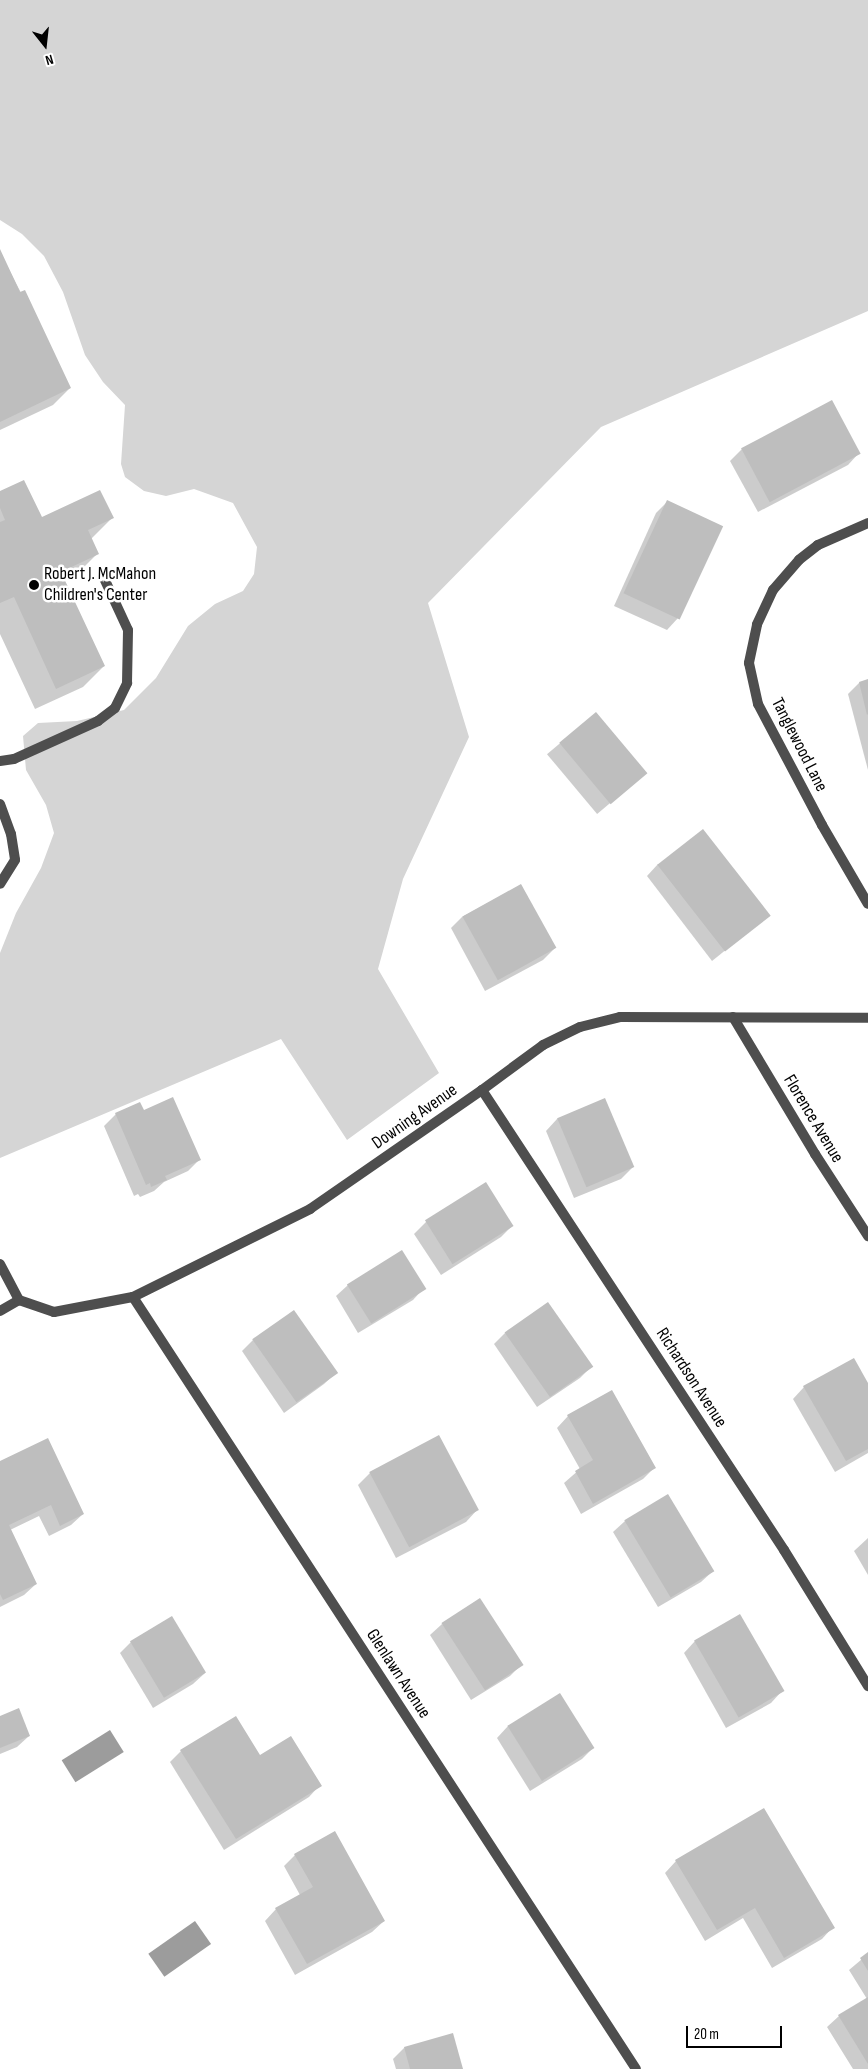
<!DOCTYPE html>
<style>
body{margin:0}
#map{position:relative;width:868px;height:2069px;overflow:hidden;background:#fff;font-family:"Sofia Sans Condensed",sans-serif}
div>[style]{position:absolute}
.green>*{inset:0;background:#d5d5d5}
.water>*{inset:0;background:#9c9c9c;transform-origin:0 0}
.shadow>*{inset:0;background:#0003;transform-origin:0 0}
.building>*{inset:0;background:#bebebe;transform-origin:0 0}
.service>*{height:10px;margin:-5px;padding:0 5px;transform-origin:5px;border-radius:5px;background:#4e4e4e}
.minor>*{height:10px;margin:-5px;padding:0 5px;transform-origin:5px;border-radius:5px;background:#4e4e4e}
.dots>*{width:14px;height:14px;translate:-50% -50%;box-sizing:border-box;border:2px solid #fff;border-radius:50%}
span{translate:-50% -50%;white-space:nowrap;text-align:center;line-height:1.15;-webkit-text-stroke:5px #fff;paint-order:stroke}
.poi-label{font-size:18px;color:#000}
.left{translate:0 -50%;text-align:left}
.street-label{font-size:18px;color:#000}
.north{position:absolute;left:20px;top:20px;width:50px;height:50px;-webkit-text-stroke:4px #fff;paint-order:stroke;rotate:164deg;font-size:14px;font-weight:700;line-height:20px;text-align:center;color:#000}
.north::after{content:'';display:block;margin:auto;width:18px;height:22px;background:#000;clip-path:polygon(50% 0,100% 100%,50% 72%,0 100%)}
.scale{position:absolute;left:686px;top:2026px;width:96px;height:22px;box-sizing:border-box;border:2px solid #000;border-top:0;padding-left:6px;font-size:15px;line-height:18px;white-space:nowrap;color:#000;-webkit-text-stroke:4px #fff;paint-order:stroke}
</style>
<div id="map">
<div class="green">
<i style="clip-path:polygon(0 0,868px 0,868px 311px,601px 427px,428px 603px,469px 737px,403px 879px,378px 969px,439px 1073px,347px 1140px,281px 1039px,0 1158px,0 953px,16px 913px,41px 868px,54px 833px,46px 805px,26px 770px,23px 736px,38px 723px,77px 721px,124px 710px,156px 678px,188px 626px,215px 604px,243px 591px,254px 574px,257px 547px,233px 503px,194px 489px,166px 496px,144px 491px,125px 477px,121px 464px,125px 405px,103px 382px,85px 355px,63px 292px,44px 256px,22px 234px,0 220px)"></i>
</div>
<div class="water">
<i style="left:110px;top:1730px;width:26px;height:57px;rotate:58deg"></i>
<i style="left:195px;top:1921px;width:28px;height:57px;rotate:55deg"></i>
</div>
<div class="shadow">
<i style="clip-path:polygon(0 252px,70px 388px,53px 405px,0 430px)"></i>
<i style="clip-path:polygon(742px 449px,859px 453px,848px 465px,758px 512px,730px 461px)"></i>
<i style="clip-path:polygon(0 492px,41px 519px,112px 518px,91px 539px,97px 554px,76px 575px,64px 581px,104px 666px,83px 687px,35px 709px,0 634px)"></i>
<i style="clip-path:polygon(667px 502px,678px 618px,667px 630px,614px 606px,656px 513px)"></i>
<i style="clip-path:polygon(868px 681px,868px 770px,848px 694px,859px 683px)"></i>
<i style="left:596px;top:713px;width:78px;height:64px;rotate:50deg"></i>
<i style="clip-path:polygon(658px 864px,768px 916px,712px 961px,647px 876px)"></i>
<i style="clip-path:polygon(521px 885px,555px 948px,543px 960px,485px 991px,451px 928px,462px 917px)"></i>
<i style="clip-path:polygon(604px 1100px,633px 1167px,621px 1179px,574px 1198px,546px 1131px,557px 1119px)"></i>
<i style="clip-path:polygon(143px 1111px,199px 1160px,188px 1171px,164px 1182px,154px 1191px,140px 1197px,138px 1194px,134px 1196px,104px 1126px,116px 1114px)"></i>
<i style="clip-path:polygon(486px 1184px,512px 1226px,501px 1237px,441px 1275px,414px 1234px,426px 1222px)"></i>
<i style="clip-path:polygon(348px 1285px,424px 1288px,413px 1300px,358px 1333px,336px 1296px)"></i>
<i style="clip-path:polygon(505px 1333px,591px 1367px,580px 1378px,537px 1407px,494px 1344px)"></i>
<i style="clip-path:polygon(253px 1340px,336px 1373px,324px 1384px,284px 1413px,242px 1351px)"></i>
<i style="clip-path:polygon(868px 1385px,868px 1453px,835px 1472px,793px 1399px,804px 1387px)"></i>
<i style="clip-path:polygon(568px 1416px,654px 1468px,643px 1479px,581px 1514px,564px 1483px,580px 1469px,557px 1428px)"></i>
<i style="clip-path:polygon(439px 1437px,477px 1510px,466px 1522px,396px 1558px,358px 1485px,370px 1473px)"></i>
<i style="clip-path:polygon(0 1462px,83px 1514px,71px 1525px,49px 1536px,39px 1516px,10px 1530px,36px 1584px,24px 1595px,0 1607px)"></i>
<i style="clip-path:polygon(625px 1521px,713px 1571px,701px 1582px,658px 1607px,613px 1532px)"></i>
<i style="clip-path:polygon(868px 1538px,868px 1575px,854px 1551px)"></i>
<i style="clip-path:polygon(442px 1624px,521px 1665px,510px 1676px,471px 1700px,430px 1635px)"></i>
<i style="clip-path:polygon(695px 1641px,782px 1691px,771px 1703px,726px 1728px,684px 1653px)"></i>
<i style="clip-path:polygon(131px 1642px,205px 1673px,193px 1684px,153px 1708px,120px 1653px)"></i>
<i style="clip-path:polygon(0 1717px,29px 1736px,17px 1747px,0 1754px)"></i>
<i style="clip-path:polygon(508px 1726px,593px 1748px,582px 1759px,530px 1791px,497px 1738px)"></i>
<i style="clip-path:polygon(181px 1751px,259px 1756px,320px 1785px,309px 1797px,224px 1850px,170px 1762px)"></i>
<i style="clip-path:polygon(295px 1855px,384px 1921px,372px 1932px,295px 1975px,265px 1921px,276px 1909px,300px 1895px,284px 1866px)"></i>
<i style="clip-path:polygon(676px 1861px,833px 1927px,822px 1939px,772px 1968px,743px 1918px,705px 1941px,665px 1873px)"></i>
<i style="clip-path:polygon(868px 1954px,868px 2069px,853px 2069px,827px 2027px,839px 2016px,867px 1999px,849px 1970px)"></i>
<i style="clip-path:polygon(404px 2048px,462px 2069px,396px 2069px,393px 2059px)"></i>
</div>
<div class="building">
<i style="clip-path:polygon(0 249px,20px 292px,25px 290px,71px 388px,0 422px)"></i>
<i style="left:832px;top:400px;width:61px;height:103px;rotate:62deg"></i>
<i style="clip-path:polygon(24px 480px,42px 517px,100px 490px,114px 518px,88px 530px,99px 554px,61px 572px,105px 666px,56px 689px,14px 597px,0 603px,0 522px,5px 520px,0 508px,0 491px)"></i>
<i style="left:667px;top:500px;width:62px;height:103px;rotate:25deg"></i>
<i style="clip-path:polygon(868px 679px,868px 714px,867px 715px,859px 682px)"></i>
<i style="left:596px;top:712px;width:80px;height:48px;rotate:50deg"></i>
<i style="left:703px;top:829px;width:110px;height:58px;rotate:52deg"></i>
<i style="left:521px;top:884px;width:73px;height:67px;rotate:61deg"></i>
<i style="clip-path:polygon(173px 1097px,201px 1160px,165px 1176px,167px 1180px,151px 1187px,150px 1183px,146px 1185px,115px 1113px,140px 1102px,144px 1110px)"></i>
<i style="left:605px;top:1098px;width:75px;height:52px;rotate:67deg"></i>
<i style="left:486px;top:1182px;width:52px;height:72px;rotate:58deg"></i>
<i style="left:402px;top:1250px;width:46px;height:65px;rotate:58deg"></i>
<i style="left:548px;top:1302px;width:79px;height:53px;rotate:55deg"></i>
<i style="left:294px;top:1310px;width:77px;height:51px;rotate:55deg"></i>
<i style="clip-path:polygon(854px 1358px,868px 1383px,868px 1449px,846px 1461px,803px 1386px)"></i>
<i style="clip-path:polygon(612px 1390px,656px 1468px,593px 1504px,575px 1471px,593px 1460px,567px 1415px)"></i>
<i style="left:439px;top:1435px;width:85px;height:79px;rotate:62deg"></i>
<i style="clip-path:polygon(48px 1438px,84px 1514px,60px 1526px,51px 1505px,9px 1525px,37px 1584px,3px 1600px,0 1594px,0 1461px)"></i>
<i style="left:668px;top:1494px;width:90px;height:51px;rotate:59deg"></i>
<i style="left:480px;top:1598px;width:80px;height:46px;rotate:57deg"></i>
<i style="left:740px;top:1614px;width:89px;height:53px;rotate:60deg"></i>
<i style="left:172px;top:1616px;width:66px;height:49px;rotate:59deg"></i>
<i style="left:560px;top:1693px;width:65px;height:62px;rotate:58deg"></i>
<i style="clip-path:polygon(19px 1708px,30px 1736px,0 1748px,0 1716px)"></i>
<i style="clip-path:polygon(236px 1716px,260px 1755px,291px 1736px,322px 1786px,236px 1839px,180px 1750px)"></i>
<i style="clip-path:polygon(764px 1808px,835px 1928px,784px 1958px,755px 1908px,717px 1930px,675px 1860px)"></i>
<i style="clip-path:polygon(335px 1831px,385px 1921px,307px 1964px,275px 1908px,313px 1887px,294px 1854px)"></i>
<i style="clip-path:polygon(868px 1952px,868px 1971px,860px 1958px)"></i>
<i style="clip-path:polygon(868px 1997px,868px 2064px,838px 2015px)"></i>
<i style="clip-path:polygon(453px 2033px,463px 2069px,410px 2069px,404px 2047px)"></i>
</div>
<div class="service">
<i style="left:0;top:761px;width:14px;rotate:-8deg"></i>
<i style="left:14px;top:759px;width:92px;rotate:-24.3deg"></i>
<i style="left:98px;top:721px;width:21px;rotate:-37deg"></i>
<i style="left:115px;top:708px;width:28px;rotate:-64deg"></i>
<i style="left:127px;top:683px;width:53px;rotate:-88.9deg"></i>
<i style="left:128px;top:630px;width:60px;rotate:-114.8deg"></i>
<i style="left:0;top:804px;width:32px;rotate:70deg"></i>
<i style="left:11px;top:834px;width:26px;rotate:81deg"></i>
<i style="left:15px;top:860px;width:28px;rotate:122deg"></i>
</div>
<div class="minor">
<i style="left:868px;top:523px;width:55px;rotate:156.3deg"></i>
<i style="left:818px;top:545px;width:24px;rotate:142deg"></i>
<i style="left:799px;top:560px;width:40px;rotate:131deg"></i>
<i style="left:773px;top:590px;width:38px;rotate:115deg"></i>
<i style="left:757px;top:625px;width:39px;rotate:102deg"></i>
<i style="left:749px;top:663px;width:42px;rotate:77.6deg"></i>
<i style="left:758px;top:704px;width:137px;rotate:62.1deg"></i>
<i style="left:822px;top:825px;width:91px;rotate:59.8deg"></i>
<i style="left:733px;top:1017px;width:160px;rotate:59.1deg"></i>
<i style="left:815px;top:1154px;width:98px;rotate:57.1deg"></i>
<i style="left:482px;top:1090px;width:550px;rotate:56.71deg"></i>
<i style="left:784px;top:1550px;width:160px;rotate:58.3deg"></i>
<i style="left:0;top:1264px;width:41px;rotate:62.2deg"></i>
<i style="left:133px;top:1297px;width:921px;rotate:56.91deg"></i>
<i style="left:0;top:1311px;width:22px;rotate:-30deg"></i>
<i style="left:19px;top:1300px;width:37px;rotate:19deg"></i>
<i style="left:54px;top:1312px;width:80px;rotate:-10.8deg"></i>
<i style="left:133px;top:1297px;width:198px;rotate:-26.4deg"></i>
<i style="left:310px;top:1209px;width:209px;rotate:-34.7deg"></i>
<i style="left:482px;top:1090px;width:76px;rotate:-36.4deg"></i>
<i style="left:543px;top:1045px;width:41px;rotate:-25.9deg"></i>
<i style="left:580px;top:1027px;width:41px;rotate:-14deg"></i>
<i style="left:620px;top:1017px;width:248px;rotate:0.2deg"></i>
</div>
<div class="dots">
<i style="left:34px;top:585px;background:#000"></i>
</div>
<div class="poi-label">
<span class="left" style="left:44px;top:585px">Robert J. McMahon<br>Children's Center</span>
</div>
<div class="street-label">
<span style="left:799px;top:745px;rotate:63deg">Tanglewood Lane</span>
<span style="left:415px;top:1117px;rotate:-35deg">Downing Avenue</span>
<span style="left:813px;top:1119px;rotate:59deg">Florence Avenue</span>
<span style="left:691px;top:1378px;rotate:57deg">Richardson Avenue</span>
<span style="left:398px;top:1674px;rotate:57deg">Glenlawn Avenue</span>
</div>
<div class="north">N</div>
<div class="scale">20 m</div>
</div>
